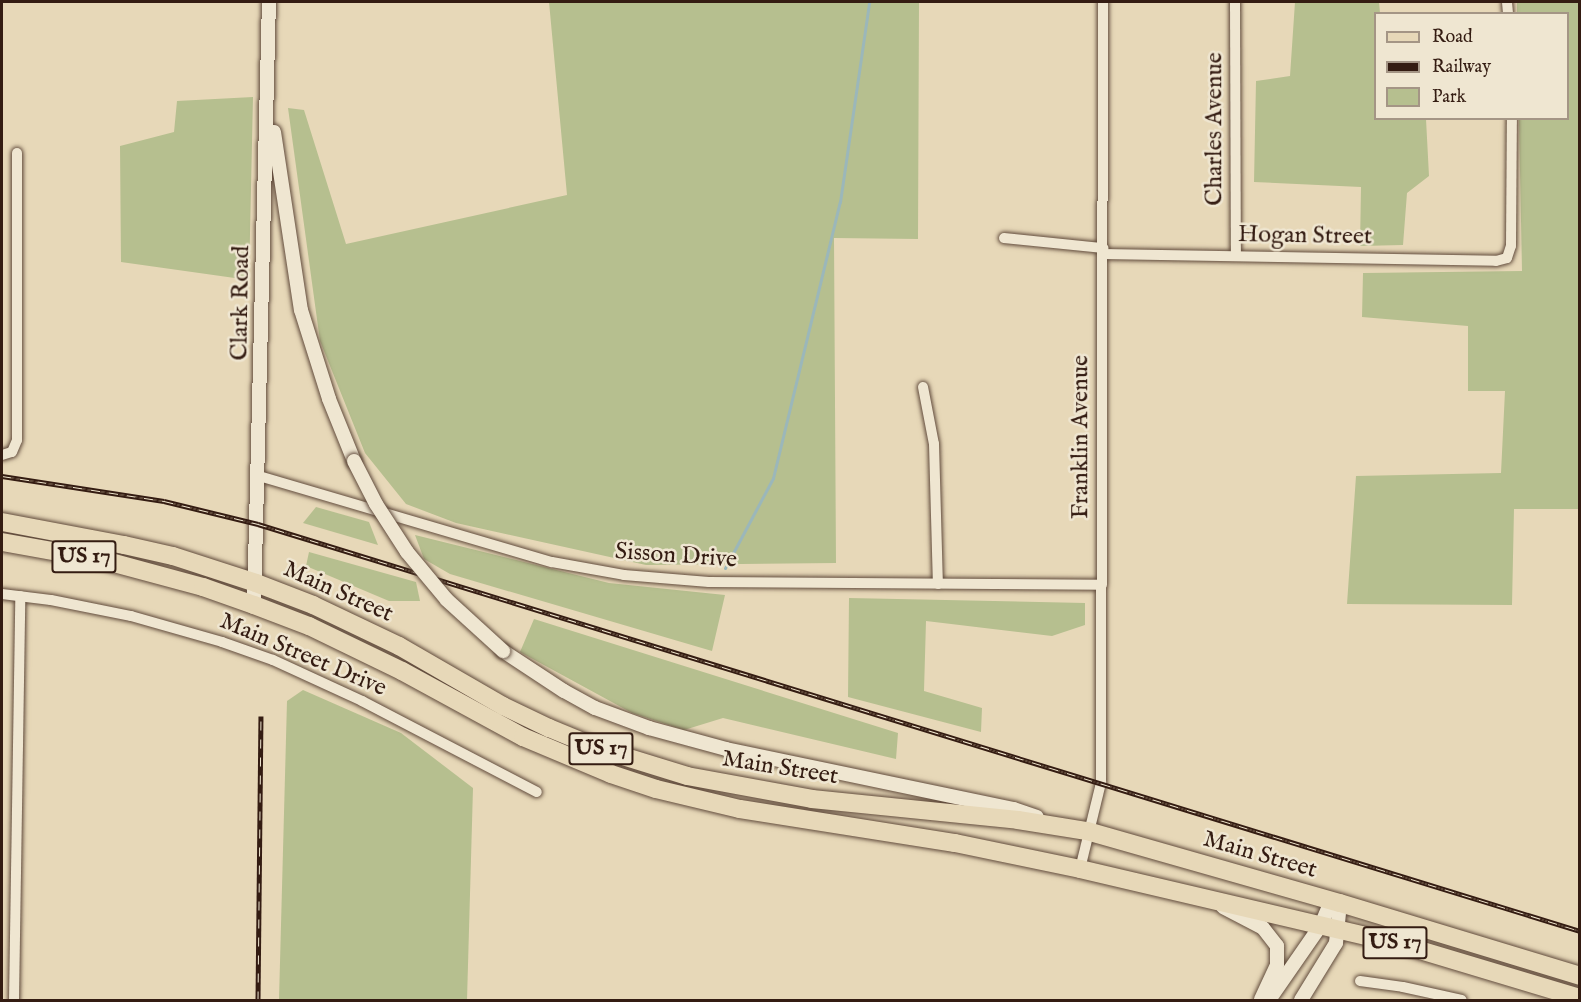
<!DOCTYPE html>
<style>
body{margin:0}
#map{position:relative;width:1581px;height:1002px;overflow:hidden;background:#e7d8b8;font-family:"IM FELL English",serif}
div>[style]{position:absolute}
.green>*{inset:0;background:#b6bf8f}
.stream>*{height:3px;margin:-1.5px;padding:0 1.5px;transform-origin:1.5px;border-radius:1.5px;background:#9bb7ba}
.roads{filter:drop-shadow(0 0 2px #614b3c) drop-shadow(0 0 2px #614b3c)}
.minor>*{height:10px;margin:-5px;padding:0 5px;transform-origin:5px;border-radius:5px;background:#efe6d1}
.tertiary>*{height:14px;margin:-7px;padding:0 7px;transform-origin:7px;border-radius:7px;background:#efe6d1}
.primary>*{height:18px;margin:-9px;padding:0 9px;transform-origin:9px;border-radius:9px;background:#e7d8b8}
.rail>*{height:5px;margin-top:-2.5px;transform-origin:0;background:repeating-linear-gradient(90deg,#efe6d1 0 9px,#341c12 0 18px);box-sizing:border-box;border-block:2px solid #341c12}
.bridges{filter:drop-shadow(0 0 2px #614b3c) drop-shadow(0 0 2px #614b3c)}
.tertiary-bridge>*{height:14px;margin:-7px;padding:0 7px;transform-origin:7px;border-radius:7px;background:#efe6d1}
span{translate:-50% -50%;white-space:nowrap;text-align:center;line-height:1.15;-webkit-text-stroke:5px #efe6d1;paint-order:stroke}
.shield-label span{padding:2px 4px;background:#efe6d1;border:2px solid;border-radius:4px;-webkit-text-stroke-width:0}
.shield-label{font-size:22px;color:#341c12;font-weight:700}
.street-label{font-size:24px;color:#341c12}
.frame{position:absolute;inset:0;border:3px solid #341c12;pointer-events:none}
.legend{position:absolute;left:1374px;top:12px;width:195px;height:108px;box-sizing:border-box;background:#efe6d1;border:2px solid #a49585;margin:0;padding:8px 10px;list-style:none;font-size:18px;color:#341c12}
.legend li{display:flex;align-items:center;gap:12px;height:30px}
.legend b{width:30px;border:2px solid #a49585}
</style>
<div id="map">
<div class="green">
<i style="clip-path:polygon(549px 2px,919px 2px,918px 239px,834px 238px,836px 563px,646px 565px,456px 523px,406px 504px,365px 453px,320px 341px,288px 108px,304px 110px,346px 244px,567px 195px)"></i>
<i style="clip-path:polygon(1295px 2px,1379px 2px,1380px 13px,1376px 14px,1376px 118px,1426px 119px,1429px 176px,1407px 193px,1403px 245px,1360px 246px,1361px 187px,1254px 182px,1256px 81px,1290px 76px)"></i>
<i style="clip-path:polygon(1517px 2px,1579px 2px,1579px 509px,1514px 509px,1512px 605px,1347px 604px,1356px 476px,1501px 473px,1505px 391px,1468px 391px,1468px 326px,1362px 317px,1363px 273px,1522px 271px,1519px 119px,1568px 118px,1568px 14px,1517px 13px)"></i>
<i style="clip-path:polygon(253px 97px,249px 280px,121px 262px,120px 146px,174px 132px,177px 101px)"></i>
<i style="clip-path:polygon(316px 507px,369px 522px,378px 545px,303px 523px)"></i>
<i style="clip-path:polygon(415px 535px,609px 583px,725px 595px,712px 651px,450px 574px,424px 559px)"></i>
<i style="clip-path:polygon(309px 552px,416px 582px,420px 601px,389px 601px,306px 566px)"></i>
<i style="clip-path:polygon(849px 598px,1085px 603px,1085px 625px,1052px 636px,926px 621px,924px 691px,982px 708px,981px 732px,848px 697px)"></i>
<i style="clip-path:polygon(534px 619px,898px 733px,896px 759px,723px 718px,684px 730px,632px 713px,520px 652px)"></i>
<i style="clip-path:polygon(303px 690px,401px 733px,473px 788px,467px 1000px,279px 1000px,287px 701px)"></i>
</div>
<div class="stream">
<i style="left:725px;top:568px;width:102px;rotate:-61.9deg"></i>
<i style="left:773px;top:478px;width:284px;rotate:-76.4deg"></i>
<i style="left:840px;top:202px;width:202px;rotate:-81.7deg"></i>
</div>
<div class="roads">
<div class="minor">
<i style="left:1235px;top:2px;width:254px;rotate:89.8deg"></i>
<i style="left:1507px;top:2px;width:12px;rotate:85deg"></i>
<i style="left:1004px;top:238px;width:100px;rotate:5.8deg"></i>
<i style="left:1103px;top:254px;width:393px;rotate:1deg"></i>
<i style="left:1496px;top:261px;width:11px;rotate:-15deg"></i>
<i style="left:1507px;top:258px;width:13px;rotate:-72deg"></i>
<i style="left:1511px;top:246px;width:128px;rotate:-89.6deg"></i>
<i style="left:923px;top:387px;width:58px;rotate:79.1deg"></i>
<i style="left:934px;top:444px;width:140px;rotate:88.4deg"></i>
<i style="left:2px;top:455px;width:10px;rotate:-17deg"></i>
<i style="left:12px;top:452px;width:13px;rotate:-67deg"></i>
<i style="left:17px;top:440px;width:287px;rotate:-90deg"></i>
<i style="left:259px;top:476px;width:305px;rotate:16.4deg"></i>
<i style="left:552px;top:562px;width:73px;rotate:10.2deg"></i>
<i style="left:624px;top:575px;width:85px;rotate:4.7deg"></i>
<i style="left:709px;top:582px;width:393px;rotate:0.4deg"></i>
<i style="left:2px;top:594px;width:49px;rotate:7deg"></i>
<i style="left:51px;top:600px;width:82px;rotate:11.3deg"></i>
<i style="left:131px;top:616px;width:95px;rotate:15.9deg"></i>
<i style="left:222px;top:642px;width:54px;rotate:19.4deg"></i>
<i style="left:273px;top:660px;width:98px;rotate:24.7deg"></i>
<i style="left:362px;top:701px;width:197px;rotate:27.5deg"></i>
<i style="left:1080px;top:869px;width:89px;rotate:-76.3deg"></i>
<i style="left:1101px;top:783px;width:781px;rotate:-89.85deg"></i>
<i style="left:1360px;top:981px;width:43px;rotate:7.9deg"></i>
<i style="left:1403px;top:987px;width:60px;rotate:12.4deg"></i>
<i style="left:14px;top:1000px;width:404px;rotate:-89.1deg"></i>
</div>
<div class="tertiary">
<i style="left:274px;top:132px;width:180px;rotate:81.4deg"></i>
<i style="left:301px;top:310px;width:93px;rotate:72.5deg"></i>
<i style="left:329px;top:399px;width:67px;rotate:68deg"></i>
<i style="left:254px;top:605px;width:603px;rotate:-88.58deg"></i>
<i style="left:503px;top:651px;width:73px;rotate:33.3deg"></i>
<i style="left:564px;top:691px;width:35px;rotate:29deg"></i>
<i style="left:595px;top:708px;width:58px;rotate:20.3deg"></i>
<i style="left:649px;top:728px;width:80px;rotate:15.3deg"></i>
<i style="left:726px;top:749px;width:294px;rotate:11.8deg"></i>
<i style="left:1014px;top:809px;width:24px;rotate:19deg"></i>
<i style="left:1223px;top:907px;width:45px;rotate:27.7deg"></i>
<i style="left:1263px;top:928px;width:23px;rotate:52deg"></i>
<i style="left:1277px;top:946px;width:19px;rotate:90deg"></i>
<i style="left:1277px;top:965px;width:38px;rotate:115deg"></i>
<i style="left:1269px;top:1000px;width:91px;rotate:-55.3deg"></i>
<i style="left:1321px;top:925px;width:26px;rotate:-67deg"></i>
<i style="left:1301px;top:1000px;width:67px;rotate:-58.4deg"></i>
<i style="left:1336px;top:943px;width:40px;rotate:-84.3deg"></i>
</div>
<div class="primary">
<i style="left:2px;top:522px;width:124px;rotate:10.7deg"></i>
<i style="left:124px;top:545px;width:50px;rotate:12.7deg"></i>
<i style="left:173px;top:556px;width:87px;rotate:18deg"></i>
<i style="left:256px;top:583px;width:61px;rotate:21.1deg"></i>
<i style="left:313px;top:605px;width:95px;rotate:25.5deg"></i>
<i style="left:399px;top:646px;width:120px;rotate:30deg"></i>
<i style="left:503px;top:706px;width:51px;rotate:25.6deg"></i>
<i style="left:549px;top:728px;width:55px;rotate:22.4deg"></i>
<i style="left:600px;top:749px;width:91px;rotate:17.2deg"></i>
<i style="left:687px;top:776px;width:127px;rotate:10.4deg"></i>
<i style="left:812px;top:799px;width:207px;rotate:5.8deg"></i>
<i style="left:1018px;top:820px;width:70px;rotate:9.1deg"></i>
<i style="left:1087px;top:831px;width:263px;rotate:15.9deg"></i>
<i style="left:1340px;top:903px;width:251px;rotate:16.9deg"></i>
<i style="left:2px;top:542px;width:103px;rotate:10.1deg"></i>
<i style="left:103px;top:560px;width:104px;rotate:15.1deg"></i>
<i style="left:203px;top:587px;width:54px;rotate:19.4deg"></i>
<i style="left:254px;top:605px;width:59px;rotate:20.9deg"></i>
<i style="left:309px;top:626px;width:103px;rotate:25.8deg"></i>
<i style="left:402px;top:671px;width:138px;rotate:28.6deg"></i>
<i style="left:523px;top:737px;width:95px;rotate:22.8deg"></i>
<i style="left:611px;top:774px;width:47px;rotate:18.4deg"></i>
<i style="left:656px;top:789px;width:86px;rotate:13.4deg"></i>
<i style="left:740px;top:809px;width:218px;rotate:9deg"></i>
<i style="left:955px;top:843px;width:128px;rotate:11.7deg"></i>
<i style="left:1080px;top:869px;width:332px;rotate:13.2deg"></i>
<i style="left:1403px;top:945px;width:185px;rotate:16.7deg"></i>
</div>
</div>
<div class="rail">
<i style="left:2px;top:476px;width:164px;rotate:8.8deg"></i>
<i style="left:164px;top:501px;width:97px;rotate:13.7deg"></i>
<i style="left:258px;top:524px;width:1383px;rotate:17.11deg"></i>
<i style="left:258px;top:1000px;width:284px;rotate:-89.4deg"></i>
</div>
<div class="bridges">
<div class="tertiary-bridge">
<i style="left:354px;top:461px;width:48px;rotate:62.9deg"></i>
<i style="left:376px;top:504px;width:57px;rotate:57.1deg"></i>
<i style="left:407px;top:552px;width:62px;rotate:50.2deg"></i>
<i style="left:447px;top:600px;width:76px;rotate:42.3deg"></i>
</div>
</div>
<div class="shield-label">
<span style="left:84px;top:557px">US 17</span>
<span style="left:601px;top:749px">US 17</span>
<span style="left:1395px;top:943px">US 17</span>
</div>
<div class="street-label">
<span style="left:1215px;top:129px;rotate:-90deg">Charles Avenue</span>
<span style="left:1305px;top:236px;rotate:1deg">Hogan Street</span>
<span style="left:241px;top:303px;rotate:-89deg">Clark Road</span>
<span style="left:1081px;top:437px;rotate:-90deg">Franklin Avenue</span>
<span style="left:676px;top:556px;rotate:4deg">Sisson Drive</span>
<span style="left:338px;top:592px;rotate:24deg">Main Street</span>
<span style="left:303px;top:655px;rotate:23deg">Main Street Drive</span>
<span style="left:780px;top:768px;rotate:9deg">Main Street</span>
<span style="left:1260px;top:855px;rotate:16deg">Main Street</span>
</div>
<div class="frame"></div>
<ul class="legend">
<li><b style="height:8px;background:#e7d8b8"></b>Road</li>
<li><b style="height:8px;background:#341c12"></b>Railway</li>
<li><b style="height:16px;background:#b6bf8f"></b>Park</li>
</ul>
</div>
